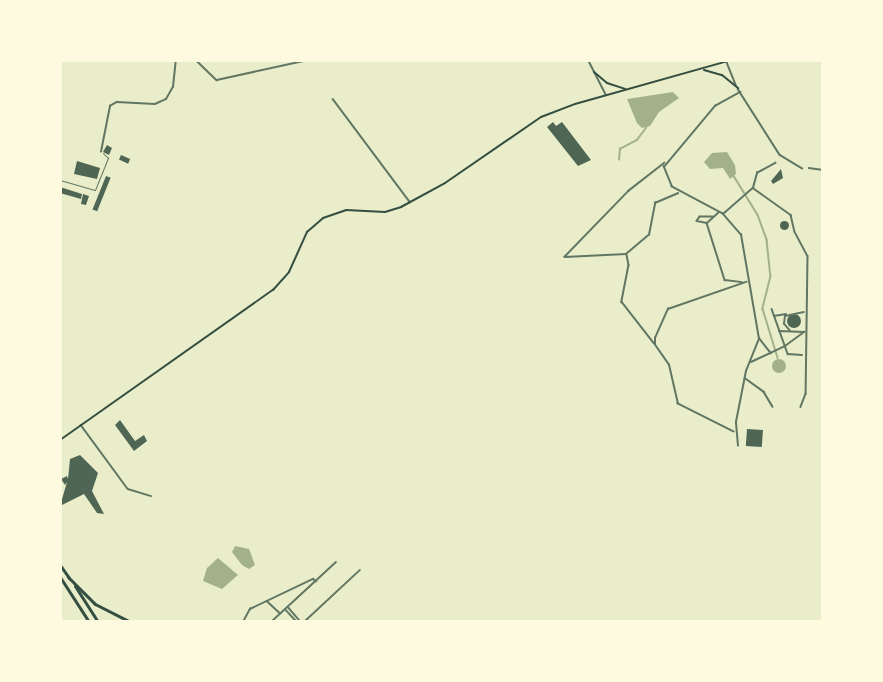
<!DOCTYPE html>
<style>
body{margin:0}
#map{position:relative;width:883px;height:682px;overflow:hidden;background:#e9edc9;font-family:"Open Sans",sans-serif}
div>[style]{position:absolute}
.water>*{inset:0;background:#a3b18a}
.round{border-radius:50%}
.stream>*{height:1.5px;margin:-0.75px;padding:0 0.75px;transform-origin:0.75px;border-radius:0.75px;background:#a3b18a}
.building>*{inset:0;background:#4f6655;transform-origin:0 0}
.service>*{height:1px;margin:-0.5px;padding:0 0.5px;transform-origin:0.5px;border-radius:0.5px;background:#617663}
.minor>*{height:1.5px;margin:-0.75px;padding:0 0.75px;transform-origin:0.75px;border-radius:0.75px;background:#617663}
.tertiary>*{height:2px;margin:-1px;padding:0 1px;transform-origin:1px;border-radius:1px;background:#617663}
.secondary>*{height:2px;margin:-1px;padding:0 1px;transform-origin:1px;border-radius:1px;background:#344e41}
.primary>*{height:3px;margin:-1.5px;padding:0 1.5px;transform-origin:1.5px;border-radius:1.5px;background:#344e41}
span{translate:-50% -50%;white-space:nowrap;text-align:center;line-height:1.15;-webkit-text-stroke:4.5px #fefae0;paint-order:stroke}
.frame{position:absolute;inset:0;border:62px solid #fefae0;pointer-events:none}
</style>
<div id="map">
<div class="water">
<i style="clip-path:polygon(673px 92px,679px 98px,659px 112px,650px 126px,642px 128px,637px 123px,627px 99px)"></i>
<i style="clip-path:polygon(727px 152px,735px 165px,736px 174px,730px 179px,723px 168px,710px 169px,704px 162px,712px 153px)"></i>
<i class="round" style="left:772px;top:359px;width:14px;height:14px"></i>
<i style="clip-path:polygon(235px 546px,249px 549px,255px 565px,249px 569px,242px 565px,232px 552px)"></i>
<i style="clip-path:polygon(218px 558px,238px 575px,222px 589px,203px 581px,207px 568px)"></i>
</div>
<div class="stream">
<i style="left:619px;top:160px;width:11px;rotate:-85deg"></i>
<i style="left:620px;top:149px;width:19px;rotate:-28deg"></i>
<i style="left:637px;top:140px;width:15px;rotate:-53deg"></i>
<i style="left:734px;top:176px;width:46px;rotate:58.4deg"></i>
<i style="left:758px;top:215px;width:27px;rotate:70deg"></i>
<i style="left:767px;top:240px;width:36px;rotate:84deg"></i>
<i style="left:771px;top:276px;width:34px;rotate:104deg"></i>
<i style="left:763px;top:309px;width:51px;rotate:73deg"></i>
</div>
<div class="building">
<i style="clip-path:polygon(553px 122px,556px 126px,562px 122px,591px 160px,578px 166px,547px 127px)"></i>
<i style="clip-path:polygon(107px 145px,112px 148px,109px 155px,103px 152px)"></i>
<i style="left:121px;top:155px;width:10px;height:5px;rotate:24deg"></i>
<i style="clip-path:polygon(77px 161px,100px 168px,97px 179px,74px 174px)"></i>
<i style="clip-path:polygon(781px 169px,783px 178px,773px 184px,771px 181px)"></i>
<i style="left:106px;top:176px;width:5px;height:36px;rotate:22deg"></i>
<i style="clip-path:polygon(60px 187px,82px 194px,81px 199px,60px 193px)"></i>
<i style="clip-path:polygon(83px 194px,89px 196px,86px 205px,81px 204px)"></i>
<i class="round" style="left:779.5px;top:220.5px;width:9px;height:9px"></i>
<i class="round" style="left:787px;top:314px;width:14px;height:14px"></i>
<i style="clip-path:polygon(120px 420px,135px 441px,144px 435px,147px 441px,134px 451px,115px 425px)"></i>
<i style="left:747px;top:429px;width:16px;height:17px;rotate:4deg"></i>
<i style="clip-path:polygon(80px 455px,98px 473px,92px 491px,104px 514px,97px 513px,84px 494px,60px 506px,67px 482px,65px 485px,61px 479px,67px 476px,68px 479px,70px 459px)"></i>
</div>
<div class="service">
<i style="left:60px;top:180px;width:36px;rotate:16deg"></i>
<i style="left:95px;top:190px;width:35px;rotate:-68deg"></i>
<i style="left:108px;top:158px;width:7px;rotate:-135deg"></i>
</div>
<div class="minor">
<i style="left:196px;top:60px;width:29px;rotate:44deg"></i>
<i style="left:217px;top:80px;width:93px;rotate:-12.4deg"></i>
<i style="left:726px;top:60px;width:27px;rotate:68deg"></i>
<i style="left:738px;top:89px;width:78px;rotate:57.5deg"></i>
<i style="left:780px;top:155px;width:26px;rotate:31deg"></i>
<i style="left:333px;top:99px;width:129px;rotate:53.2deg"></i>
<i style="left:101px;top:152px;width:47px;rotate:-78.9deg"></i>
<i style="left:110px;top:106px;width:8px;rotate:-30deg"></i>
<i style="left:117px;top:102px;width:38px;rotate:3deg"></i>
<i style="left:155px;top:104px;width:12px;rotate:-24deg"></i>
<i style="left:166px;top:99px;width:14px;rotate:-60deg"></i>
<i style="left:173px;top:87px;width:27px;rotate:-84deg"></i>
<i style="left:665px;top:163px;width:46px;rotate:142.1deg"></i>
<i style="left:629px;top:191px;width:92px;rotate:134.1deg"></i>
<i style="left:565px;top:257px;width:61px;rotate:-2.8deg"></i>
<i style="left:626px;top:254px;width:30px;rotate:-40deg"></i>
<i style="left:649px;top:235px;width:33px;rotate:-79deg"></i>
<i style="left:655px;top:203px;width:25px;rotate:-23deg"></i>
<i style="left:809px;top:168px;width:14px;rotate:8deg"></i>
<i style="left:753px;top:188px;width:47px;rotate:35.4deg"></i>
<i style="left:791px;top:215px;width:17px;rotate:77deg"></i>
<i style="left:795px;top:232px;width:27px;rotate:62deg"></i>
<i style="left:808px;top:256px;width:138px;rotate:90.8deg"></i>
<i style="left:806px;top:394px;width:14px;rotate:111deg"></i>
<i style="left:723px;top:214px;width:40px;rotate:-41deg"></i>
<i style="left:753px;top:188px;width:16px;rotate:-75deg"></i>
<i style="left:757px;top:173px;width:21px;rotate:-29deg"></i>
<i style="left:713px;top:217px;width:13px;rotate:180deg"></i>
<i style="left:700px;top:217px;width:5px;rotate:127deg"></i>
<i style="left:697px;top:221px;width:10px;rotate:11deg"></i>
<i style="left:707px;top:223px;width:15px;rotate:-42deg"></i>
<i style="left:707px;top:223px;width:60px;rotate:72.5deg"></i>
<i style="left:725px;top:280px;width:17px;rotate:7deg"></i>
<i style="left:627px;top:255px;width:10px;rotate:79deg"></i>
<i style="left:629px;top:265px;width:38px;rotate:101deg"></i>
<i style="left:622px;top:302px;width:52px;rotate:52deg"></i>
<i style="left:772px;top:309px;width:48px;rotate:70.4deg"></i>
<i style="left:788px;top:354px;width:14px;rotate:4deg"></i>
<i style="left:774px;top:316px;width:12px;rotate:-9deg"></i>
<i style="left:779px;top:331px;width:25px;rotate:2deg"></i>
<i style="left:790px;top:331px;width:9px;rotate:-131deg"></i>
<i style="left:784px;top:324px;width:8px;rotate:-83deg"></i>
<i style="left:785px;top:316px;width:19px;rotate:-12deg"></i>
<i style="left:760px;top:339px;width:18px;rotate:52deg"></i>
<i style="left:751px;top:362px;width:38px;rotate:-25deg"></i>
<i style="left:785px;top:346px;width:24px;rotate:-36deg"></i>
<i style="left:745px;top:378px;width:24px;rotate:36deg"></i>
<i style="left:764px;top:392px;width:17px;rotate:59deg"></i>
<i style="left:81px;top:425px;width:79px;rotate:53.7deg"></i>
<i style="left:128px;top:489px;width:24px;rotate:17deg"></i>
<i style="left:734px;top:432px;width:63px;rotate:-153.4deg"></i>
<i style="left:678px;top:404px;width:40px;rotate:-103deg"></i>
<i style="left:669px;top:365px;width:24px;rotate:-125deg"></i>
<i style="left:655px;top:345px;width:7px;rotate:-90deg"></i>
<i style="left:655px;top:338px;width:32px;rotate:-66deg"></i>
<i style="left:668px;top:309px;width:83px;rotate:-19.1deg"></i>
<i style="left:738px;top:446px;width:24px;rotate:-95deg"></i>
<i style="left:736px;top:422px;width:52px;rotate:-78.9deg"></i>
<i style="left:746px;top:371px;width:35px;rotate:-68deg"></i>
<i style="left:759px;top:339px;width:106px;rotate:-99.8deg"></i>
<i style="left:741px;top:235px;width:28px;rotate:-131deg"></i>
<i style="left:723px;top:214px;width:58px;rotate:-152.1deg"></i>
<i style="left:672px;top:187px;width:22px;rotate:-112deg"></i>
<i style="left:664px;top:167px;width:80px;rotate:-50.1deg"></i>
<i style="left:715px;top:106px;width:29px;rotate:-29deg"></i>
<i style="left:267px;top:601px;width:18px;rotate:43deg"></i>
<i style="left:288px;top:607px;width:20px;rotate:49deg"></i>
<i style="left:286px;top:610px;width:16px;rotate:47deg"></i>
<i style="left:243px;top:622px;width:15px;rotate:-62deg"></i>
<i style="left:250px;top:609px;width:70px;rotate:-25.5deg"></i>
<i style="left:313px;top:579px;width:4px;rotate:34deg"></i>
<i style="left:271px;top:622px;width:88px;rotate:-42.7deg"></i>
<i style="left:304px;top:622px;width:76px;rotate:-42.9deg"></i>
</div>
<div class="tertiary">
<i style="left:588px;top:60px;width:39px;rotate:63deg"></i>
</div>
<div class="secondary">
<i style="left:704px;top:70px;width:19px;rotate:16deg"></i>
<i style="left:722px;top:75px;width:21px;rotate:39deg"></i>
<i style="left:594px;top:72px;width:17px;rotate:40deg"></i>
<i style="left:607px;top:83px;width:19px;rotate:18deg"></i>
<i style="left:60px;top:440px;width:261px;rotate:-35.2deg"></i>
<i style="left:273px;top:290px;width:24px;rotate:-48deg"></i>
<i style="left:289px;top:272px;width:44px;rotate:-65.8deg"></i>
<i style="left:307px;top:232px;width:21px;rotate:-41deg"></i>
<i style="left:323px;top:218px;width:24px;rotate:-19deg"></i>
<i style="left:346px;top:210px;width:39px;rotate:3deg"></i>
<i style="left:385px;top:212px;width:17px;rotate:-17deg"></i>
<i style="left:401px;top:207px;width:50px;rotate:-28.6deg"></i>
<i style="left:445px;top:183px;width:116px;rotate:-34.5deg"></i>
<i style="left:541px;top:117px;width:36px;rotate:-21deg"></i>
<i style="left:575px;top:104px;width:163px;rotate:-15.7deg"></i>
<i style="left:113px;top:622px;width:4px"></i>
</div>
<div class="primary">
<i style="left:60px;top:565px;width:16px;rotate:55deg"></i>
<i style="left:60px;top:577px;width:54px;rotate:57.2deg"></i>
<i style="left:68px;top:577px;width:38px;rotate:45deg"></i>
<i style="left:95px;top:604px;width:39px;rotate:27deg"></i>
<i style="left:75px;top:586px;width:43px;rotate:57.4deg"></i>
</div>
<div class="frame"></div>
</div>
